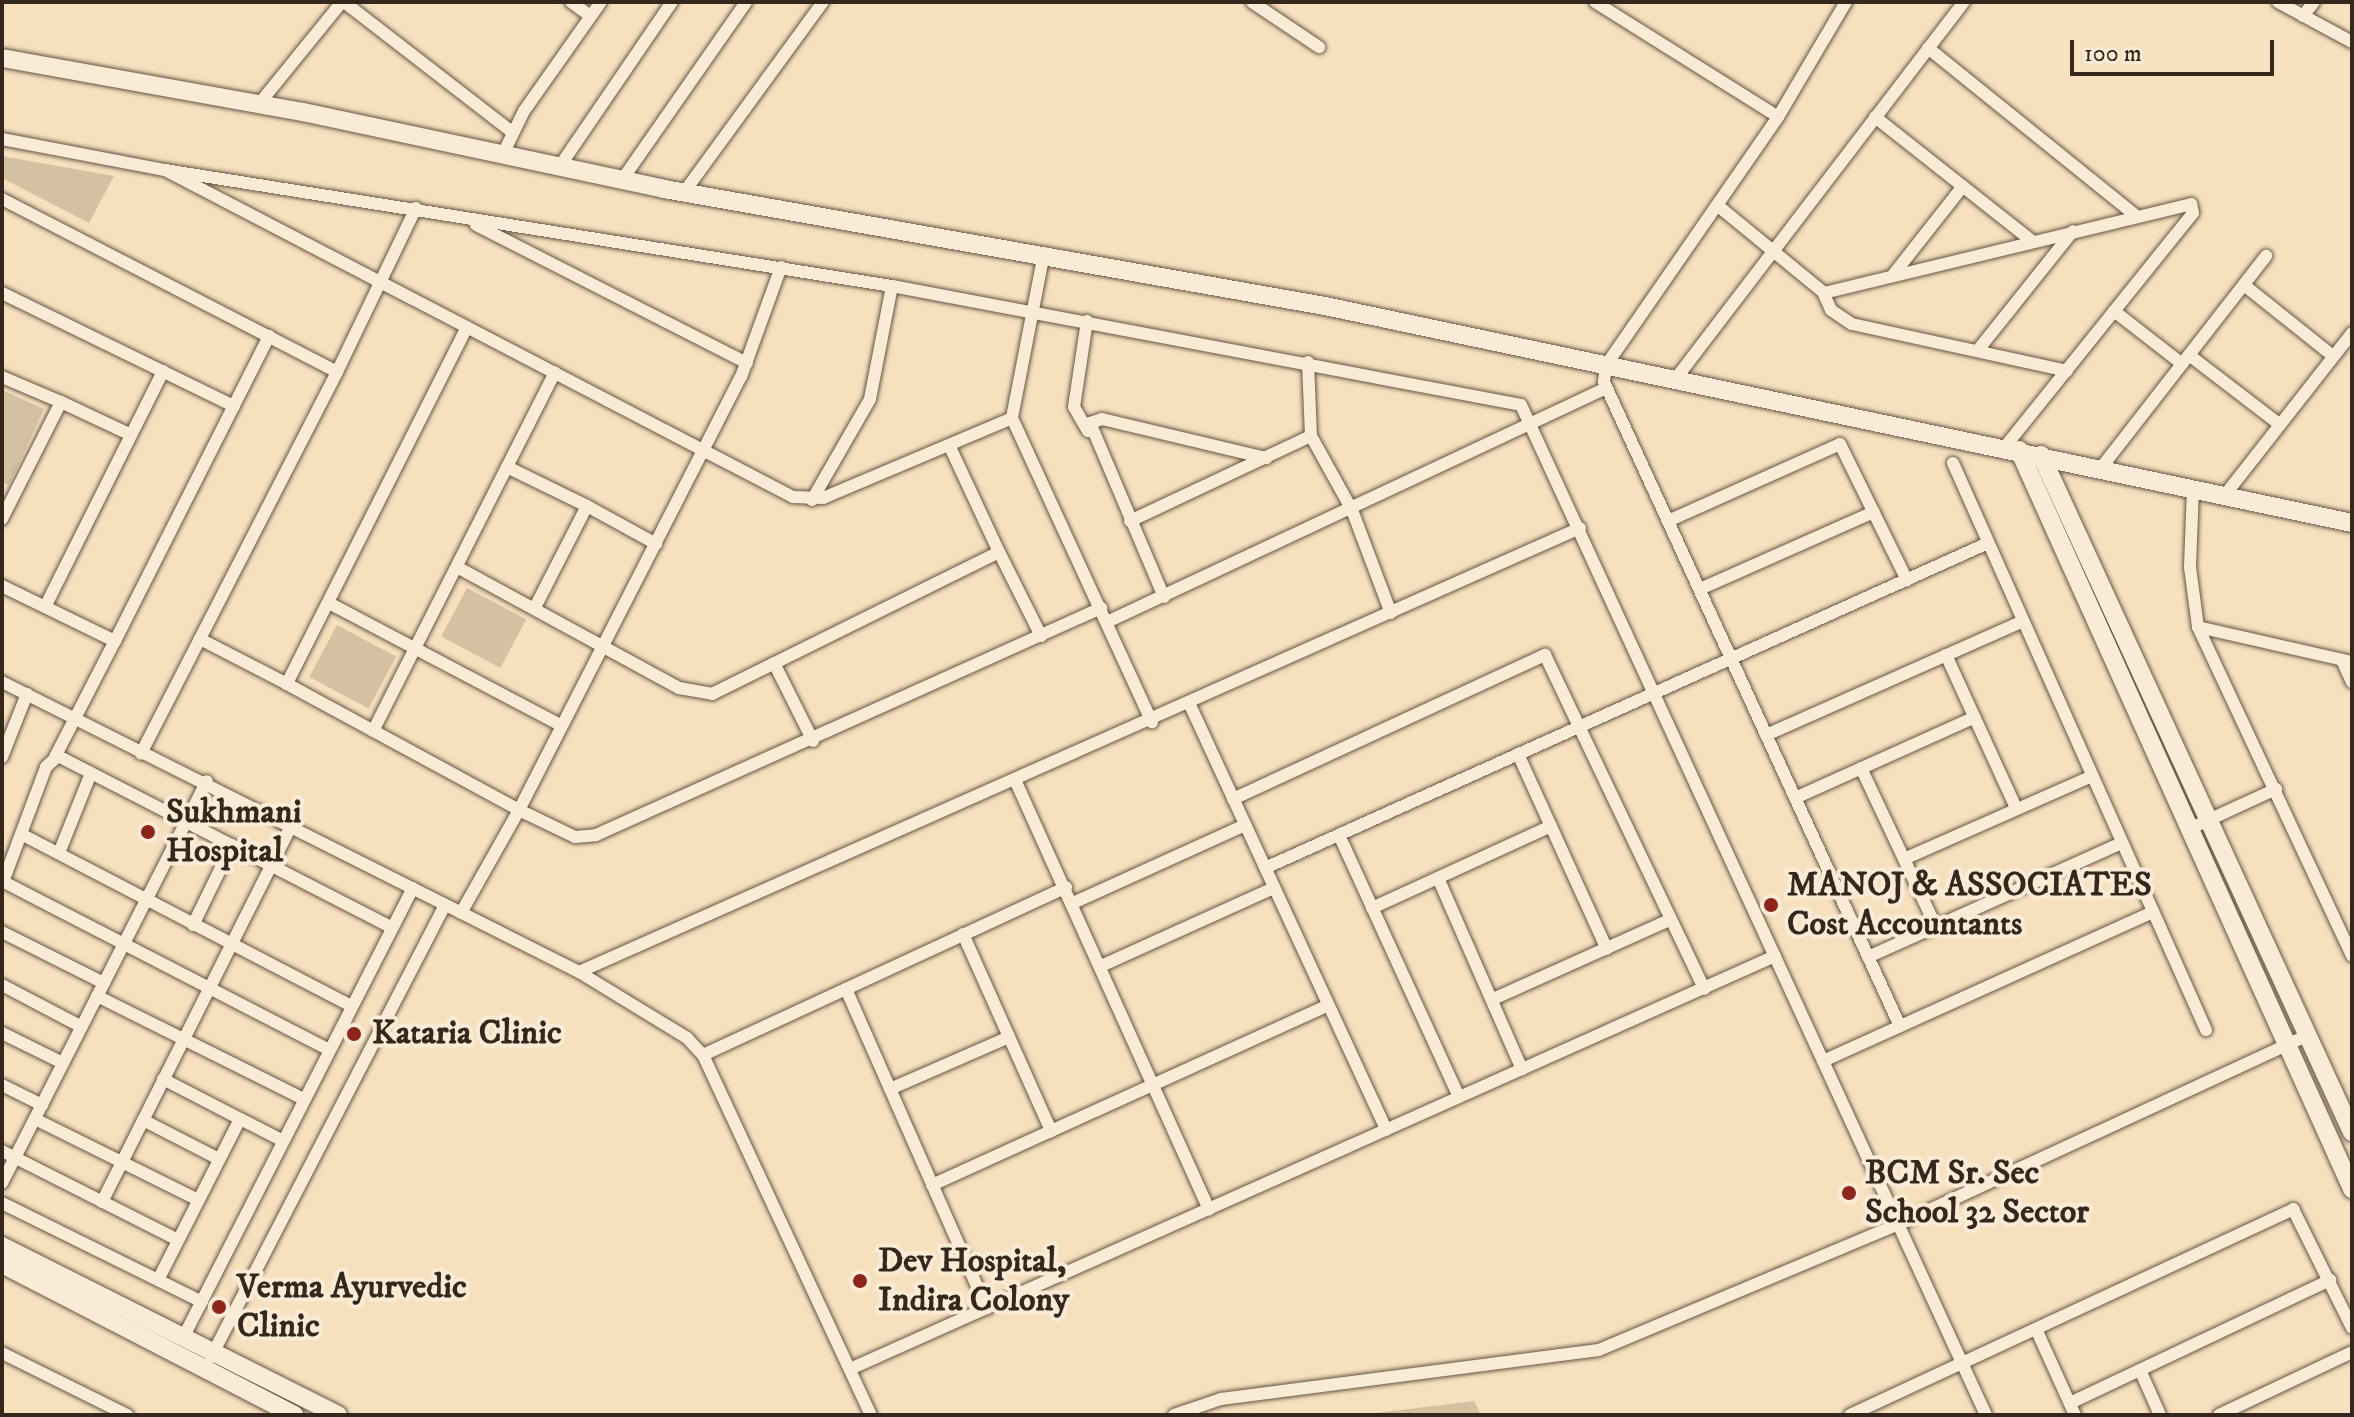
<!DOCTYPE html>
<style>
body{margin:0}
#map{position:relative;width:2354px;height:1417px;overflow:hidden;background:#f6e0be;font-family:"IM FELL DW Pica",serif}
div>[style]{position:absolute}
.green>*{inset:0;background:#d5c1a2;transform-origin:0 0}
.roads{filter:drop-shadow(0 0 2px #655544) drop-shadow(0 0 2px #655544)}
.street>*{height:12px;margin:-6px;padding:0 6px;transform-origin:6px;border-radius:6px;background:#f9ebd5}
.secondary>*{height:18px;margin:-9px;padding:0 9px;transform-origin:9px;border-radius:9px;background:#f9ebd5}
.dots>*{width:22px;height:22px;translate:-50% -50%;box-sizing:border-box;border:4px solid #f9ebd5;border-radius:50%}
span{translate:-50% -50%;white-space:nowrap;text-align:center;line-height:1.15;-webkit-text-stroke:8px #f9ebd5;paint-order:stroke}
.poi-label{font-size:34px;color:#35271c;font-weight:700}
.left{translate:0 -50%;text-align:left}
.frame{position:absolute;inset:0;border:4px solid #35271c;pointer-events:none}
.scale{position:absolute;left:2070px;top:40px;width:204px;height:36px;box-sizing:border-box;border:4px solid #35271c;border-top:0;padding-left:10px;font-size:24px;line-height:28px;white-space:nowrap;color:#35271c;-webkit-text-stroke:6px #f9ebd5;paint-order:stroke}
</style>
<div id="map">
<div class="green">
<i style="clip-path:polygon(2px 156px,114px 176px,89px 223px,2px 178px)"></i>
<i style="clip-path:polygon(2px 390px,44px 409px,9px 485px,2px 482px)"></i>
<i style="left:467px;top:588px;width:67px;height:55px;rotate:28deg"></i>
<i style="left:337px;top:625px;width:67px;height:59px;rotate:28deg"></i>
<i style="clip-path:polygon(1474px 1401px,1481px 1415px,1359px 1415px)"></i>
</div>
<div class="roads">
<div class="street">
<i style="left:344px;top:2px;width:212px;rotate:37.7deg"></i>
<i style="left:571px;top:2px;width:24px;rotate:36deg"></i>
<i style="left:1252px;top:2px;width:81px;rotate:33.9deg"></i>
<i style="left:1595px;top:2px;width:216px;rotate:32.1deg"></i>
<i style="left:1778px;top:117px;width:134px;rotate:-59.4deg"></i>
<i style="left:2278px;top:2px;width:84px;rotate:28.4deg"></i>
<i style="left:2303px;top:16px;width:18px;rotate:-52deg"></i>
<i style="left:1928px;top:48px;width:266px;rotate:38.9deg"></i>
<i style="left:259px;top:104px;width:132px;rotate:-50.9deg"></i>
<i style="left:1778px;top:117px;width:302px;rotate:124.7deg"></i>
<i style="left:1606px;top:365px;width:17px;rotate:97deg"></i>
<i style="left:1604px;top:382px;width:709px;rotate:65.32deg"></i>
<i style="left:1875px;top:117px;width:200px;rotate:38.3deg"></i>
<i style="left:2px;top:139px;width:166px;rotate:10.8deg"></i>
<i style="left:165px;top:170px;width:708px;rotate:27.51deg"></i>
<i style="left:793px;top:497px;width:30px;rotate:2deg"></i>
<i style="left:823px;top:498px;width:205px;rotate:-22.9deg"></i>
<i style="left:503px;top:154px;width:48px;rotate:-64deg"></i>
<i style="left:524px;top:111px;width:133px;rotate:-54.8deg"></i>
<i style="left:560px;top:166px;width:199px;rotate:-55.7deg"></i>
<i style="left:165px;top:170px;width:736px;rotate:9.07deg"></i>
<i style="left:892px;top:286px;width:640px;rotate:10.71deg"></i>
<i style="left:1521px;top:405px;width:1112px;rotate:65.28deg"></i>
<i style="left:622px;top:180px;width:217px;rotate:-55.1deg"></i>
<i style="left:685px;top:191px;width:234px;rotate:-53.9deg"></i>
<i style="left:2px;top:199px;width:377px;rotate:27.3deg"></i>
<i style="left:337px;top:372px;width:429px;rotate:117.2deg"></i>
<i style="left:1717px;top:205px;width:139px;rotate:39.4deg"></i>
<i style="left:1824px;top:293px;width:378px;rotate:-13.6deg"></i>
<i style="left:2191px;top:204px;width:9px;rotate:77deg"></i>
<i style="left:2193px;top:213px;width:300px;rotate:128.8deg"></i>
<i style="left:476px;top:225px;width:304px;rotate:27deg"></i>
<i style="left:1044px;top:253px;width:168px;rotate:101deg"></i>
<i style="left:1012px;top:418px;width:335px;rotate:65.3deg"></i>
<i style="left:1893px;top:275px;width:113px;rotate:-51.8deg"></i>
<i style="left:2244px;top:285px;width:114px;rotate:38.6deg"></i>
<i style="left:1823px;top:292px;width:20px;rotate:66deg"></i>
<i style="left:1831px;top:310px;width:25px;rotate:34deg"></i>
<i style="left:1852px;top:324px;width:220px;rotate:12.3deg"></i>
<i style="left:2px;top:293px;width:258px;rotate:26deg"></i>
<i style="left:2114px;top:311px;width:86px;rotate:37.9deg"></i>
<i style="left:1087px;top:321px;width:87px;rotate:98.6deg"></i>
<i style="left:1074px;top:407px;width:28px;rotate:60deg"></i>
<i style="left:467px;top:327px;width:400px;rotate:116.8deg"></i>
<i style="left:287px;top:684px;width:264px;rotate:28.5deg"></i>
<i style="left:519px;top:810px;width:487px;rotate:-62.9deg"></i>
<i style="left:741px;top:377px;width:117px;rotate:-70deg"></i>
<i style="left:1978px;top:350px;width:152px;rotate:-51.4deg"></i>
<i style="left:2189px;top:355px;width:113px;rotate:37.5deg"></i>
<i style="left:1308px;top:362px;width:74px;rotate:87.7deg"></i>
<i style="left:337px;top:372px;width:182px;rotate:-64.3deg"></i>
<i style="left:2px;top:377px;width:64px;rotate:23deg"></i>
<i style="left:61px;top:402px;width:131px;rotate:116.8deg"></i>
<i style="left:1674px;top:381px;width:477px;rotate:-52.6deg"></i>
<i style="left:61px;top:402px;width:77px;rotate:25.2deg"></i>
<i style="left:1953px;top:463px;width:621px;rotate:65.95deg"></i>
<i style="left:507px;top:467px;width:89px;rotate:26deg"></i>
<i style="left:587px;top:506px;width:114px;rotate:117.2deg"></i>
<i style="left:2101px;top:468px;width:269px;rotate:-52.1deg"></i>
<i style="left:2193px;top:488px;width:79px;rotate:92.2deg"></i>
<i style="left:2190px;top:567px;width:61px;rotate:82.4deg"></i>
<i style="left:2225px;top:495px;width:206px;rotate:-51.9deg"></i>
<i style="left:812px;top:500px;width:116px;rotate:-60.1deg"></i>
<i style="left:870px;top:399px;width:115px;rotate:-79deg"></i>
<i style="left:587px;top:506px;width:79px;rotate:28.8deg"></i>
<i style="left:1130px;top:521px;width:200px;rotate:-25.2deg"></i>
<i style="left:1311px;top:436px;width:85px;rotate:61deg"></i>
<i style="left:1352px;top:510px;width:110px;rotate:69.3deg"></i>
<i style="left:1668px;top:521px;width:188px;rotate:-24.1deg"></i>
<i style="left:1840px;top:444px;width:152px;rotate:63.8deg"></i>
<i style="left:999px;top:552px;width:94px;rotate:63.4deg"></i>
<i style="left:457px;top:567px;width:253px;rotate:28.6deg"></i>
<i style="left:679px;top:688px;width:34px;rotate:10deg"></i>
<i style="left:712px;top:694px;width:320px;rotate:-26.3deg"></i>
<i style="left:999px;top:552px;width:116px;rotate:-115deg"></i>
<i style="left:2px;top:586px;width:126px;rotate:26deg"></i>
<i style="left:115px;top:641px;width:342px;rotate:-63.2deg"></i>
<i style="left:1700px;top:589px;width:190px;rotate:-23.9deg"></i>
<i style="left:1164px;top:597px;width:189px;rotate:-113deg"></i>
<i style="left:1090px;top:423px;width:13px;rotate:-18deg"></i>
<i style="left:1102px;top:419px;width:169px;rotate:13.4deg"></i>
<i style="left:329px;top:603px;width:263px;rotate:27.8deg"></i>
<i style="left:45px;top:607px;width:264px;rotate:-63.4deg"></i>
<i style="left:1107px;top:622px;width:551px;rotate:-25.12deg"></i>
<i style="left:200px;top:639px;width:98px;rotate:27.3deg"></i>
<i style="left:1946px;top:655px;width:168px;rotate:65.4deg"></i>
<i style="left:2342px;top:660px;width:24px;rotate:66deg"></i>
<i style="left:2352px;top:662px;width:158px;rotate:-167.2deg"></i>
<i style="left:2198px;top:627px;width:363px;rotate:64.9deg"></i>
<i style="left:774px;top:663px;width:87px;rotate:63.4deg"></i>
<i style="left:2px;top:682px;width:646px;rotate:26.68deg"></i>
<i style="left:579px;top:972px;width:127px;rotate:31.4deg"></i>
<i style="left:687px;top:1038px;width:23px;rotate:47deg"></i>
<i style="left:703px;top:1055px;width:397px;rotate:65deg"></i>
<i style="left:1190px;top:705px;width:468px;rotate:65.2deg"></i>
<i style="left:373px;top:731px;width:402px;rotate:-63.1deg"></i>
<i style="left:1766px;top:735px;width:281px;rotate:-23.9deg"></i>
<i style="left:1518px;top:754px;width:214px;rotate:65.5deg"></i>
<i style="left:2px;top:757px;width:68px;rotate:-68.4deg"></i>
<i style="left:55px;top:757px;width:131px;rotate:-62.7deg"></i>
<i style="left:1861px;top:768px;width:176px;rotate:64.7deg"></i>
<i style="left:1016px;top:782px;width:469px;rotate:65.7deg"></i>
<i style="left:1795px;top:798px;width:197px;rotate:-24.2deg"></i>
<i style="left:1233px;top:799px;width:344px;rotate:-24.8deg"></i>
<i style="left:1545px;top:655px;width:370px;rotate:64.5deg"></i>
<i style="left:2189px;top:829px;width:96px;rotate:-24.7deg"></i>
<i style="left:21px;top:834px;width:373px;rotate:27.5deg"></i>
<i style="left:1339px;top:835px;width:288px;rotate:65.4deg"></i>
<i style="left:59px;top:853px;width:86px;rotate:-68.2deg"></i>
<i style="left:1904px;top:859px;width:206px;rotate:-23.8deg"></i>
<i style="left:1265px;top:868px;width:793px;rotate:-24.2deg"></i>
<i style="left:1438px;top:878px;width:209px;rotate:66.3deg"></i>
<i style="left:2px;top:881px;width:368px;rotate:27.3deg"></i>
<i style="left:3px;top:882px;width:123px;rotate:-69.5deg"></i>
<i style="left:46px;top:767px;width:16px;rotate:-43deg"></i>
<i style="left:58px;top:756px;width:376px;rotate:27.2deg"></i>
<i style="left:1073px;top:903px;width:189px;rotate:-24.4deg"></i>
<i style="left:1372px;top:908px;width:197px;rotate:-24.6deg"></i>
<i style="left:461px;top:913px;width:118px;rotate:-60.6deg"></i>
<i style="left:519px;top:810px;width:62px;rotate:25.7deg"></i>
<i style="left:575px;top:837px;width:21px;rotate:-5deg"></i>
<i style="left:596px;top:835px;width:554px;rotate:-24.2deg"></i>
<i style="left:193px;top:925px;width:89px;rotate:-64deg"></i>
<i style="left:2px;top:932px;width:114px;rotate:26.6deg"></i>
<i style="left:963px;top:934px;width:216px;rotate:65.9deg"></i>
<i style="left:1868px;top:957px;width:278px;rotate:-24.2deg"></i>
<i style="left:1101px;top:966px;width:190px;rotate:-24.3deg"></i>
<i style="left:579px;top:972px;width:1095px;rotate:-23.92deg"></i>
<i style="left:2px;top:985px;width:90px;rotate:27.7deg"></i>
<i style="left:846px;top:989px;width:349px;rotate:66.2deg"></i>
<i style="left:97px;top:996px;width:231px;rotate:26.5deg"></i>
<i style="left:1493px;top:999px;width:194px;rotate:-24.1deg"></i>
<i style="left:2px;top:1033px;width:68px;rotate:26.2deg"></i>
<i style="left:703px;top:1055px;width:400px;rotate:-24.8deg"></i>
<i style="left:1823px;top:1061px;width:362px;rotate:-24.3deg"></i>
<i style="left:163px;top:1079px;width:135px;rotate:27.3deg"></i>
<i style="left:2px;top:1085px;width:45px;rotate:26.6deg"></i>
<i style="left:890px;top:1089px;width:130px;rotate:-23.6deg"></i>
<i style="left:35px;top:1119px;width:182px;rotate:26.4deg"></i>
<i style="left:143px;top:1120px;width:85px;rotate:27.2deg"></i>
<i style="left:2px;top:1151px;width:197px;rotate:26.8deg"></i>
<i style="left:2px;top:1183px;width:451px;rotate:-63deg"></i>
<i style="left:932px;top:1185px;width:435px;rotate:-24.4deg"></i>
<i style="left:102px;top:1202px;width:422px;rotate:-63.3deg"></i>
<i style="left:2px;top:1203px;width:223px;rotate:26.3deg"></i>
<i style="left:158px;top:1280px;width:181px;rotate:-63deg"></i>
<i style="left:2036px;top:1329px;width:94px;rotate:65.6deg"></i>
<i style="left:184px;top:1336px;width:503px;rotate:-62.93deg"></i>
<i style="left:2px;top:1353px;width:140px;rotate:26.4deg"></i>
<i style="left:211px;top:1357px;width:509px;rotate:-62.63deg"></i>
<i style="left:850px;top:1369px;width:1013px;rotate:-24.06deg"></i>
<i style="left:2140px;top:1370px;width:49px;rotate:66deg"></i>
<i style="left:2070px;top:1403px;width:288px;rotate:-25.3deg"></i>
<i style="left:1174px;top:1415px;width:50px;rotate:-18.8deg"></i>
<i style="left:1221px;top:1399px;width:381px;rotate:-7.4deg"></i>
<i style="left:1599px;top:1350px;width:323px;rotate:-22.8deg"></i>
<i style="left:1897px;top:1225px;width:453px;rotate:-24.8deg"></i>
<i style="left:1850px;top:1415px;width:489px;rotate:-24.9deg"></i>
<i style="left:2293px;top:1209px;width:133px;rotate:63.6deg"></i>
<i style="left:2219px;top:1415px;width:147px;rotate:-25.3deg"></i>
</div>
<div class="secondary">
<i style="left:2px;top:58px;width:306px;rotate:10.2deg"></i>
<i style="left:303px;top:112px;width:369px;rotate:12deg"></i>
<i style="left:664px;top:189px;width:671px;rotate:10.04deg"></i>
<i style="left:1325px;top:306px;width:1050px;rotate:11.93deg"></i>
<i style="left:2019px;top:450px;width:811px;rotate:65.74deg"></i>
<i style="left:2041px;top:455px;width:745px;rotate:65.33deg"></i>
<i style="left:2px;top:1246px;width:376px;rotate:26.7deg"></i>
<i style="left:2px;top:1264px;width:329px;rotate:27.3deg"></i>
</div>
</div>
<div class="dots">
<i style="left:148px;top:832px;background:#8f2418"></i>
<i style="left:1771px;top:905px;background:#8f2418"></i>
<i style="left:354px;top:1034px;background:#8f2418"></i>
<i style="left:1849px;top:1193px;background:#8f2418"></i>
<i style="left:860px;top:1281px;background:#8f2418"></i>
<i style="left:219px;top:1307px;background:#8f2418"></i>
</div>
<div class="poi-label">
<span class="left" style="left:166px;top:832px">Sukhmani<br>Hospital</span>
<span class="left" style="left:1787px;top:905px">MANOJ &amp; ASSOCIATES<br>Cost Accountants</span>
<span class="left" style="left:372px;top:1034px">Kataria Clinic</span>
<span class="left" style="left:1865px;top:1193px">BCM Sr. Sec<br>School 32 Sector</span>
<span class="left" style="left:878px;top:1281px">Dev Hospital,<br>Indira Colony</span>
<span class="left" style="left:237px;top:1307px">Verma Ayurvedic<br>Clinic</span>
</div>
<div class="frame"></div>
<div class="scale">100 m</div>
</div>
